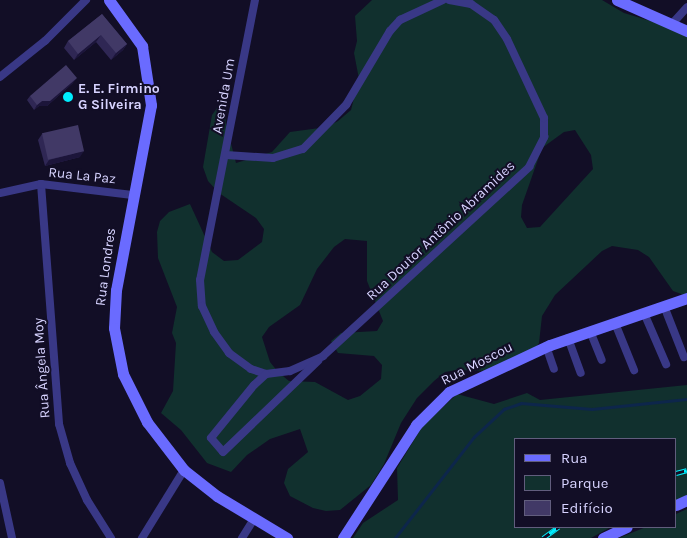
<!DOCTYPE html>
<meta charset="utf-8">
<style>
body{margin:0}
#map{position:relative;width:687px;height:538px;overflow:hidden;background:#120e26;font-family:Karla,sans-serif}
div>[style]{position:absolute}
.green>*{inset:0;background:#11302e}
.stream>*{height:2.5px;margin:-1.25px;padding:0 1.25px;transform-origin:1.25px;border-radius:1.25px;background:#0d264b}
.street>*{height:8px;margin:-4px;padding:0 4px;transform-origin:4px;border-radius:4px;background:#393886}
.secondary>*{height:11px;margin:-5.5px;padding:0 5.5px;transform-origin:5.5px;border-radius:5.5px;background:#6a6bff}
.rail>*{height:4.5px;margin-top:-2.25px;transform-origin:0;background:repeating-linear-gradient(90deg,#120e26 0 8px,#00edfe 0 16px);box-sizing:border-box;border-block:1px solid #00edfe}
.wall>*{inset:0;background:#2f2754}
.shaded-wall>*{inset:0;background:#1c153a}
.building>*{inset:0;background:#413966;transform-origin:0 0}
.dots>*{width:14px;height:14px;translate:-50% -50%;box-sizing:border-box;border:2px solid #120e26;border-radius:50%}
span{translate:-50% -50%;white-space:nowrap;text-align:center;line-height:1.15;-webkit-text-stroke:4px #120e26;paint-order:stroke}
.poi-label{font-size:14px;color:#d7d3ff;font-weight:700}
.left{translate:0 -50%;text-align:left}
.street-label{font-size:14px;color:#d7d3ff}
.legend{position:absolute;left:514px;top:438px;width:162px;height:90px;box-sizing:border-box;background:#120e26;border:1px solid #615d7d;margin:0;padding:6px 9px;list-style:none;font-size:15px;color:#d7d3ff}
.legend li{display:flex;align-items:center;gap:10px;height:25px}
.legend b{width:25px;border:1px solid #615d7d}
</style>
<div id="map">
<div class="green">
<i style="clip-path:polygon(evenodd,372px 0,602px 0,624px 13px,687px 32px,687px 296px,673px 291px,649px 257px,638px 250px,612px 246px,602px 251px,555px 295px,542px 316px,539px 343px,532px 354px,492px 371px,457px 370px,445px 372px,434px 381px,417px 398px,401px 423px,384px 464px,371px 485px,340px 510px,326px 511px,313px 508px,290px 496px,284px 483px,288px 469px,308px 452px,300px 429px,270px 439px,247px 455px,231px 472px,207px 463px,181px 430px,161px 413px,173px 391px,176px 343px,172px 333px,177px 307px,158px 258px,157px 232px,160px 221px,169px 212px,190px 204px,212px 252px,224px 261px,238px 260px,262px 242px,264px 229px,256px 218px,219px 193px,208px 181px,203px 167px,212px 115px,219px 105px,228px 104px,225px 112px,226px 124px,236px 163px,272px 152px,290px 132px,327px 127px,338px 121px,351px 110px,359px 79px,354px 53px,357px 41px,355px 16px,372px 0,575px 130px,591px 155px,593px 169px,540px 227px,527px 228px,521px 217px,522px 205px,542px 148px,564px 132px,575px 130px,372px 0,345px 239px,367px 241px,367px 281px,383px 321px,377px 331px,341px 333px,331px 341px,338px 353px,374px 356px,382px 365px,381px 379px,360px 396px,348px 400px,315px 382px,289px 381px,278px 372px,270px 362px,262px 337px,269px 327px,300px 305px,317px 269px,334px 247px,345px 239px)"></i>
<i style="clip-path:polygon(687px 385px,687px 496px,676px 500px,676px 439px,516px 439px,516px 527px,611px 527px,591px 538px,353px 538px,363px 523px,398px 500px,397px 468px,422px 427px,457px 394px,494px 404px,527px 393px,540px 400px)"></i>
<i style="clip-path:polygon(687px 509px,687px 538px,619px 538px,646px 527px,676px 527px,676px 514px)"></i>
</div>
<div class="stream">
<i style="left:395px;top:538px;width:128px;rotate:-52deg"></i>
<i style="left:474px;top:437px;width:41px;rotate:-43deg"></i>
<i style="left:504px;top:409px;width:18px;rotate:-19deg"></i>
<i style="left:521px;top:403px;width:71px;rotate:4.8deg"></i>
<i style="left:592px;top:409px;width:96px;rotate:-6deg"></i>
</div>
<div class="street">
<i style="left:255px;top:0;width:285px;rotate:101.1deg"></i>
<i style="left:200px;top:280px;width:26px;rotate:86deg"></i>
<i style="left:202px;top:306px;width:29px;rotate:65deg"></i>
<i style="left:214px;top:332px;width:26px;rotate:54deg"></i>
<i style="left:229px;top:353px;width:27px;rotate:36deg"></i>
<i style="left:251px;top:369px;width:16px;rotate:18deg"></i>
<i style="left:266px;top:374px;width:24px;rotate:-7deg"></i>
<i style="left:290px;top:371px;width:36px;rotate:-24deg"></i>
<i style="left:323px;top:356px;width:280px;rotate:-42.5deg"></i>
<i style="left:529px;top:167px;width:34px;rotate:-63deg"></i>
<i style="left:544px;top:137px;width:19px;rotate:-90deg"></i>
<i style="left:544px;top:118px;width:87px;rotate:-115.1deg"></i>
<i style="left:507px;top:39px;width:23px;rotate:-124deg"></i>
<i style="left:494px;top:20px;width:28px;rotate:-145deg"></i>
<i style="left:471px;top:4px;width:22px;rotate:-170deg"></i>
<i style="left:671px;top:25px;width:24px;rotate:-48deg"></i>
<i style="left:0;top:77px;width:58px;rotate:-38.7deg"></i>
<i style="left:45px;top:41px;width:58px;rotate:-45deg"></i>
<i style="left:226px;top:155px;width:47px;rotate:3.7deg"></i>
<i style="left:273px;top:158px;width:31px;rotate:-17deg"></i>
<i style="left:303px;top:149px;width:62px;rotate:-45.7deg"></i>
<i style="left:346px;top:105px;width:86px;rotate:-59.3deg"></i>
<i style="left:390px;top:31px;width:15px;rotate:-48deg"></i>
<i style="left:400px;top:20px;width:47px;rotate:-24.9deg"></i>
<i style="left:41px;top:184px;width:241px;rotate:85.7deg"></i>
<i style="left:59px;top:424px;width:41px;rotate:74.2deg"></i>
<i style="left:70px;top:463px;width:41px;rotate:65.3deg"></i>
<i style="left:87px;top:500px;width:45px;rotate:57.7deg"></i>
<i style="left:0;top:193px;width:42px;rotate:-12.4deg"></i>
<i style="left:41px;top:184px;width:92px;rotate:6.9deg"></i>
<i style="left:664px;top:306px;width:55px;rotate:68.6deg"></i>
<i style="left:644px;top:313px;width:56px;rotate:66.7deg"></i>
<i style="left:615px;top:323px;width:51px;rotate:68deg"></i>
<i style="left:590px;top:331px;width:31px;rotate:68deg"></i>
<i style="left:568px;top:338px;width:37px;rotate:70deg"></i>
<i style="left:546px;top:346px;width:24px;rotate:71deg"></i>
<i style="left:266px;top:374px;width:16px;rotate:137deg"></i>
<i style="left:254px;top:385px;width:68px;rotate:129.1deg"></i>
<i style="left:211px;top:438px;width:18px;rotate:49deg"></i>
<i style="left:223px;top:452px;width:132px;rotate:-43.8deg"></i>
<i style="left:0;top:483px;width:56px;rotate:77.7deg"></i>
<i style="left:142px;top:538px;width:80px;rotate:-58.3deg"></i>
<i style="left:242px;top:538px;width:22px;rotate:-58deg"></i>
</div>
<div class="secondary">
<i style="left:109px;top:0;width:57px;rotate:54.3deg"></i>
<i style="left:142px;top:46px;width:60px;rotate:81.3deg"></i>
<i style="left:151px;top:105px;width:188px;rotate:100.7deg"></i>
<i style="left:116px;top:290px;width:38px;rotate:93deg"></i>
<i style="left:114px;top:328px;width:47px;rotate:78.9deg"></i>
<i style="left:123px;top:374px;width:54px;rotate:63.4deg"></i>
<i style="left:147px;top:422px;width:61px;rotate:52.4deg"></i>
<i style="left:184px;top:470px;width:42px;rotate:38.2deg"></i>
<i style="left:217px;top:496px;width:82px;rotate:31deg"></i>
<i style="left:617px;top:0;width:77px;rotate:23.9deg"></i>
<i style="left:676px;top:505px;width:12px;rotate:-24deg"></i>
<i style="left:343px;top:538px;width:135px;rotate:-57.1deg"></i>
<i style="left:416px;top:425px;width:47px;rotate:-45deg"></i>
<i style="left:449px;top:392px;width:111px;rotate:-25deg"></i>
<i style="left:550px;top:345px;width:145px;rotate:-18.9deg"></i>
<i style="left:603px;top:538px;width:26px;rotate:-25deg"></i>
</div>
<div class="rail">
<i style="left:676px;top:473px;width:11px;rotate:-15deg"></i>
<i style="left:543px;top:538px;width:19px;rotate:-36deg"></i>
</div>
<div class="wall">
<i style="clip-path:polygon(102px 14px,127px 44px,123px 50px,111px 60px,96px 42px,74px 60px,64px 48px,68px 41px)"></i>
<i style="clip-path:polygon(73px 83px,47px 106px,39px 106px,34px 110px,27px 100px,30px 96px)"></i>
<i style="clip-path:polygon(42px 134px,80px 157px,45px 166px,38px 140px)"></i>
</div>
<div class="shaded-wall">
<i style="clip-path:polygon(101px 35px,96px 42px,74px 60px,78px 54px)"></i>
<i style="clip-path:polygon(127px 44px,123px 50px,111px 60px,116px 53px)"></i>
<i style="clip-path:polygon(77px 78px,73px 83px,47px 106px,39px 106px,34px 110px,37px 105px,42px 101px)"></i>
<i style="clip-path:polygon(84px 151px,80px 157px,45px 166px,49px 160px)"></i>
</div>
<div class="building">
<i style="clip-path:polygon(102px 14px,127px 44px,116px 53px,101px 35px,78px 54px,68px 41px)"></i>
<i style="clip-path:polygon(66px 65px,77px 78px,50px 101px,42px 101px,37px 105px,30px 96px)"></i>
<i style="left:78px;top:125px;width:27px;height:37px;rotate:77deg"></i>
</div>
<div class="dots">
<i style="left:68px;top:97px;background:#00edfe"></i>
</div>
<div class="poi-label">
<span class="left" style="left:78px;top:97px">E. E. Firmino<br>G Silveira</span>
</div>
<div class="street-label">
<span style="left:224px;top:96px;rotate:-80deg">Avenida Um</span>
<span style="left:82px;top:176px;rotate:6deg">Rua La Paz</span>
<span style="left:441px;top:231px;rotate:-43deg">Rua Doutor Antônio Abramides</span>
<span style="left:106px;top:267px;rotate:-82deg">Rua Londres</span>
<span style="left:477px;top:364px;rotate:-27deg">Rua Moscou</span>
<span style="left:42px;top:368px;rotate:-94deg">Rua Ângela Moy</span>
</div>
<ul class="legend">
<li><b style="height:6px;background:#6a6bff"></b>Rua</li>
<li><b style="height:14px;background:#11302e"></b>Parque</li>
<li><b style="height:14px;background:#413966"></b>Edifício</li>
</ul>
</div>
